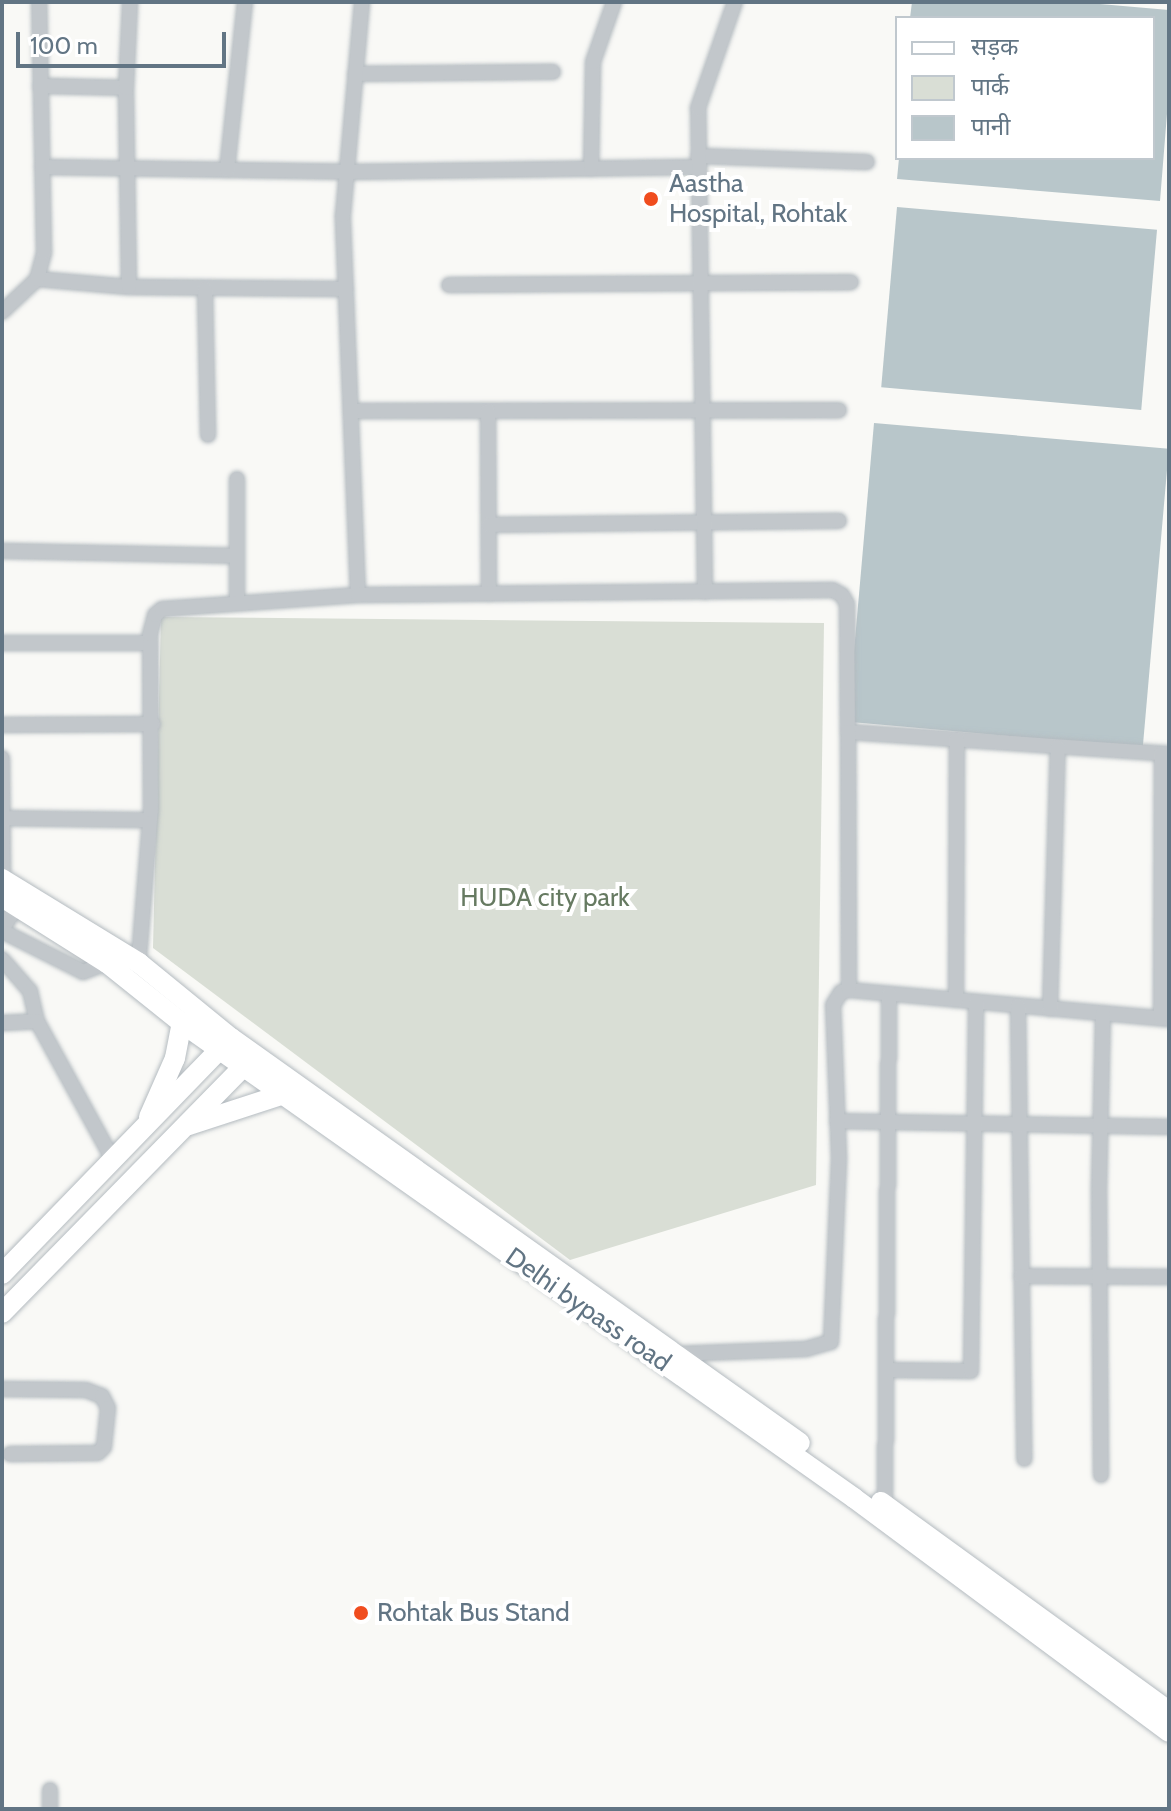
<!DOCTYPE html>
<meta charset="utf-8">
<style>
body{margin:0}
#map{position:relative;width:1171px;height:1811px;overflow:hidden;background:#f9f9f6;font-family:Cabin,"Noto Sans Devanagari",sans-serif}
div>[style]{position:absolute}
.green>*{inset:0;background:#d9ded5}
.water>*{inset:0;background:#b8c6ca;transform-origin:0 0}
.roads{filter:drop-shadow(0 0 2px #b4bbc0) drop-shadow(0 0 2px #b4bbc0)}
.minor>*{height:14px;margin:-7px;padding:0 7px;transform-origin:7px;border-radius:7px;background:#c2c7cb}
.secondary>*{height:20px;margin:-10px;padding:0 10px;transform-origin:10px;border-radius:10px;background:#fff}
.dots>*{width:22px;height:22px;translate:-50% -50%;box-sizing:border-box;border:4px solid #fff;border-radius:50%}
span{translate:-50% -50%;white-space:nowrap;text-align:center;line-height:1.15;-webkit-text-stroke:8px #fff;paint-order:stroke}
.poi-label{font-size:26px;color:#627584}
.left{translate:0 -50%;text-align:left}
.park-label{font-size:26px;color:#667a61}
.street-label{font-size:26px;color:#627584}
.frame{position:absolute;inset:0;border:4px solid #627584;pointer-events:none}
.legend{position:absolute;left:895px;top:16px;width:260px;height:144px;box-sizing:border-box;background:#fff;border:2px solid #c0c8ce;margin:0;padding:10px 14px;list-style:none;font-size:24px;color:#627584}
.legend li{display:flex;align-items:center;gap:16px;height:40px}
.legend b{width:40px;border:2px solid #c0c8ce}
.scale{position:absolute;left:16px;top:32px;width:210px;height:36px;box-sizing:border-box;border:4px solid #627584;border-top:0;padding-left:10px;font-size:24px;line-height:28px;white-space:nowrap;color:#627584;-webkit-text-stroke:6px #fff;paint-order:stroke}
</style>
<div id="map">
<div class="green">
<i style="clip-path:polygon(161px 617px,824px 623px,816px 1185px,570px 1260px,153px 948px)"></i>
</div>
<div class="water">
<i style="clip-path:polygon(912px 2px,1077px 2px,1169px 10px,1169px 89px,1160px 201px,897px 179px,899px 158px,1153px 158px,1153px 18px,910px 18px)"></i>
<i style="left:897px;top:207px;width:261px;height:181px;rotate:5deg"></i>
<i style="left:874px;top:423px;width:296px;height:300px;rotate:5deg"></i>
</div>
<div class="roads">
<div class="minor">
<i style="left:355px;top:74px;width:198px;rotate:-0.6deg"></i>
<i style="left:40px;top:86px;width:86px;rotate:1.3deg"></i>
<i style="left:698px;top:156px;width:169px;rotate:2deg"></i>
<i style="left:42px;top:167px;width:305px;rotate:0.9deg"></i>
<i style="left:347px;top:172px;width:351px;rotate:-0.8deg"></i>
<i style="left:591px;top:169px;width:107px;rotate:-88.9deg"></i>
<i style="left:593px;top:62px;width:64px;rotate:-70.7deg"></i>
<i style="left:227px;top:170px;width:169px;rotate:-83.9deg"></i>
<i style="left:37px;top:279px;width:92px;rotate:5deg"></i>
<i style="left:129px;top:287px;width:217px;rotate:0.5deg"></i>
<i style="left:449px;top:285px;width:402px;rotate:-0.4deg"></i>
<i style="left:129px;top:287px;width:199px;rotate:-90.9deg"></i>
<i style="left:126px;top:88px;width:86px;rotate:-87.3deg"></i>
<i style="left:205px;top:289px;width:146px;rotate:88.8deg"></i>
<i style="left:2px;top:312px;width:48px;rotate:-43.3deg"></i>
<i style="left:37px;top:279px;width:28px;rotate:-75deg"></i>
<i style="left:44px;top:252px;width:250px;rotate:-91.1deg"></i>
<i style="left:351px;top:411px;width:488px;rotate:-0.1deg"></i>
<i style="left:488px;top:411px;width:183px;rotate:89.7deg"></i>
<i style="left:489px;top:525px;width:350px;rotate:-0.7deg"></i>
<i style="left:2px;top:551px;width:235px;rotate:1.2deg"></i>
<i style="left:705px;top:592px;width:484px;rotate:-90.8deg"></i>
<i style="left:698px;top:108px;width:112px;rotate:-70.8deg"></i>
<i style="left:358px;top:595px;width:380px;rotate:-92.3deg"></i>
<i style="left:343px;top:215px;width:214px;rotate:-84.9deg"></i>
<i style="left:237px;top:603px;width:124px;rotate:-90deg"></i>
<i style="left:2px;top:643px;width:148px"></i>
<i style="left:2px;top:725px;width:151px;rotate:-0.4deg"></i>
<i style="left:2px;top:758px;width:121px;rotate:89.5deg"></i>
<i style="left:2px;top:818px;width:148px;rotate:0.8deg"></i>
<i style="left:2px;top:929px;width:27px;rotate:-56deg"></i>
<i style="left:2px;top:931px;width:91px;rotate:26.8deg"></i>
<i style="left:83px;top:972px;width:26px;rotate:-21deg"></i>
<i style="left:2px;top:959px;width:43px;rotate:48.8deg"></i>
<i style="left:30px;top:991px;width:31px;rotate:77deg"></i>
<i style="left:138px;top:970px;width:161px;rotate:-85.4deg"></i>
<i style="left:151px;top:810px;width:176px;rotate:-90.3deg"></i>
<i style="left:150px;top:634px;width:20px;rotate:-75deg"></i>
<i style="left:155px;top:615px;width:9px;rotate:-41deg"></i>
<i style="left:162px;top:609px;width:196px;rotate:-4.1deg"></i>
<i style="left:358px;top:595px;width:475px;rotate:-0.6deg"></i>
<i style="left:833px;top:590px;width:10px;rotate:29deg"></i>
<i style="left:842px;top:595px;width:10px;rotate:61deg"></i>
<i style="left:847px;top:604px;width:128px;rotate:89.6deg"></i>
<i style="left:848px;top:732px;width:322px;rotate:3.9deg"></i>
<i style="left:849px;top:990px;width:321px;rotate:5.2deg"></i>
<i style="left:956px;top:1000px;width:261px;rotate:-89.8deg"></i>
<i style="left:1018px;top:1006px;width:453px;rotate:89.2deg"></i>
<i style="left:1050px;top:1009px;width:262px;rotate:-88.3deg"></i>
<i style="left:1161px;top:1018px;width:264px;rotate:-89.8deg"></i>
<i style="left:2px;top:1023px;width:35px;rotate:-3deg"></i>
<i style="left:37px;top:1021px;width:158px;rotate:61.3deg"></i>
<i style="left:837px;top:1121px;width:332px;rotate:1deg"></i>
<i style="left:1021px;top:1276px;width:148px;rotate:0.4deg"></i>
<i style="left:675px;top:1354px;width:131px;rotate:-2.2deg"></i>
<i style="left:806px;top:1349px;width:26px;rotate:-16deg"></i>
<i style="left:831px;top:1342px;width:184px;rotate:-87.5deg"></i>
<i style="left:839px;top:1158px;width:153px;rotate:-92.2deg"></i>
<i style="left:833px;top:1005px;width:15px;rotate:-58deg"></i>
<i style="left:841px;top:992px;width:8px;rotate:-14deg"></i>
<i style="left:849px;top:990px;width:258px;rotate:-90.2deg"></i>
<i style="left:887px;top:1370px;width:84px;rotate:0.7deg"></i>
<i style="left:971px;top:1371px;width:369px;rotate:-89.2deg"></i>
<i style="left:2px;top:1389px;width:84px;rotate:0.7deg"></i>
<i style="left:86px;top:1390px;width:17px;rotate:21deg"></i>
<i style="left:102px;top:1396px;width:13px;rotate:63deg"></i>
<i style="left:108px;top:1408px;width:39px;rotate:96deg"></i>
<i style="left:104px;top:1447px;width:8px;rotate:135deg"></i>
<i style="left:98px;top:1453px;width:88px;rotate:179.3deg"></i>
<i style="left:1101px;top:1475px;width:286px;rotate:-90.4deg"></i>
<i style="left:1099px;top:1189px;width:176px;rotate:-88.7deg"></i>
<i style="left:885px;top:1509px;width:515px;rotate:-89.55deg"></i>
<i style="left:50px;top:1809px;width:19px;rotate:-90deg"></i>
</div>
<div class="secondary">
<i style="left:2px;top:879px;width:161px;rotate:31.5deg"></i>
<i style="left:139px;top:963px;width:119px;rotate:39.2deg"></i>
<i style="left:231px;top:1038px;width:698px;rotate:35.44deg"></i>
<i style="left:2px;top:897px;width:124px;rotate:32.2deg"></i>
<i style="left:107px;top:963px;width:96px;rotate:38.7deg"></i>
<i style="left:182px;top:1023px;width:823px;rotate:35.25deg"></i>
<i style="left:854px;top:1498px;width:392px;rotate:36.6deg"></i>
<i style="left:149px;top:1117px;width:64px;rotate:-66.2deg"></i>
<i style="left:175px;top:1058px;width:36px;rotate:-79deg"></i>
<i style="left:189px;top:1125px;width:100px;rotate:-18.1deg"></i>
<i style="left:2px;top:1274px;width:325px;rotate:-45.9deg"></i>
<i style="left:2px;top:1313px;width:357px;rotate:-45.6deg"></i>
<i style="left:881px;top:1502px;width:356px;rotate:36deg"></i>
</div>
</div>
<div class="dots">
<i style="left:651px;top:199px;background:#f04d1f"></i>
<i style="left:361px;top:1613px;background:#f04d1f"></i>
</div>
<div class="poi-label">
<span class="left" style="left:669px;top:199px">Aastha<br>Hospital, Rohtak</span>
<span class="left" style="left:377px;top:1613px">Rohtak Bus Stand</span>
</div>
<div class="park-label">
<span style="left:545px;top:898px">HUDA city park</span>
</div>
<div class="street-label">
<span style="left:588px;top:1310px;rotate:35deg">Delhi bypass road</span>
</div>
<div class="frame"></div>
<ul class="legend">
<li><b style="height:10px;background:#fff"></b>सड़क</li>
<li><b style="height:22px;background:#d9ded5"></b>पार्क</li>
<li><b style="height:22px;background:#b8c6ca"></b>पानी</li>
</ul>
<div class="scale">100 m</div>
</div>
